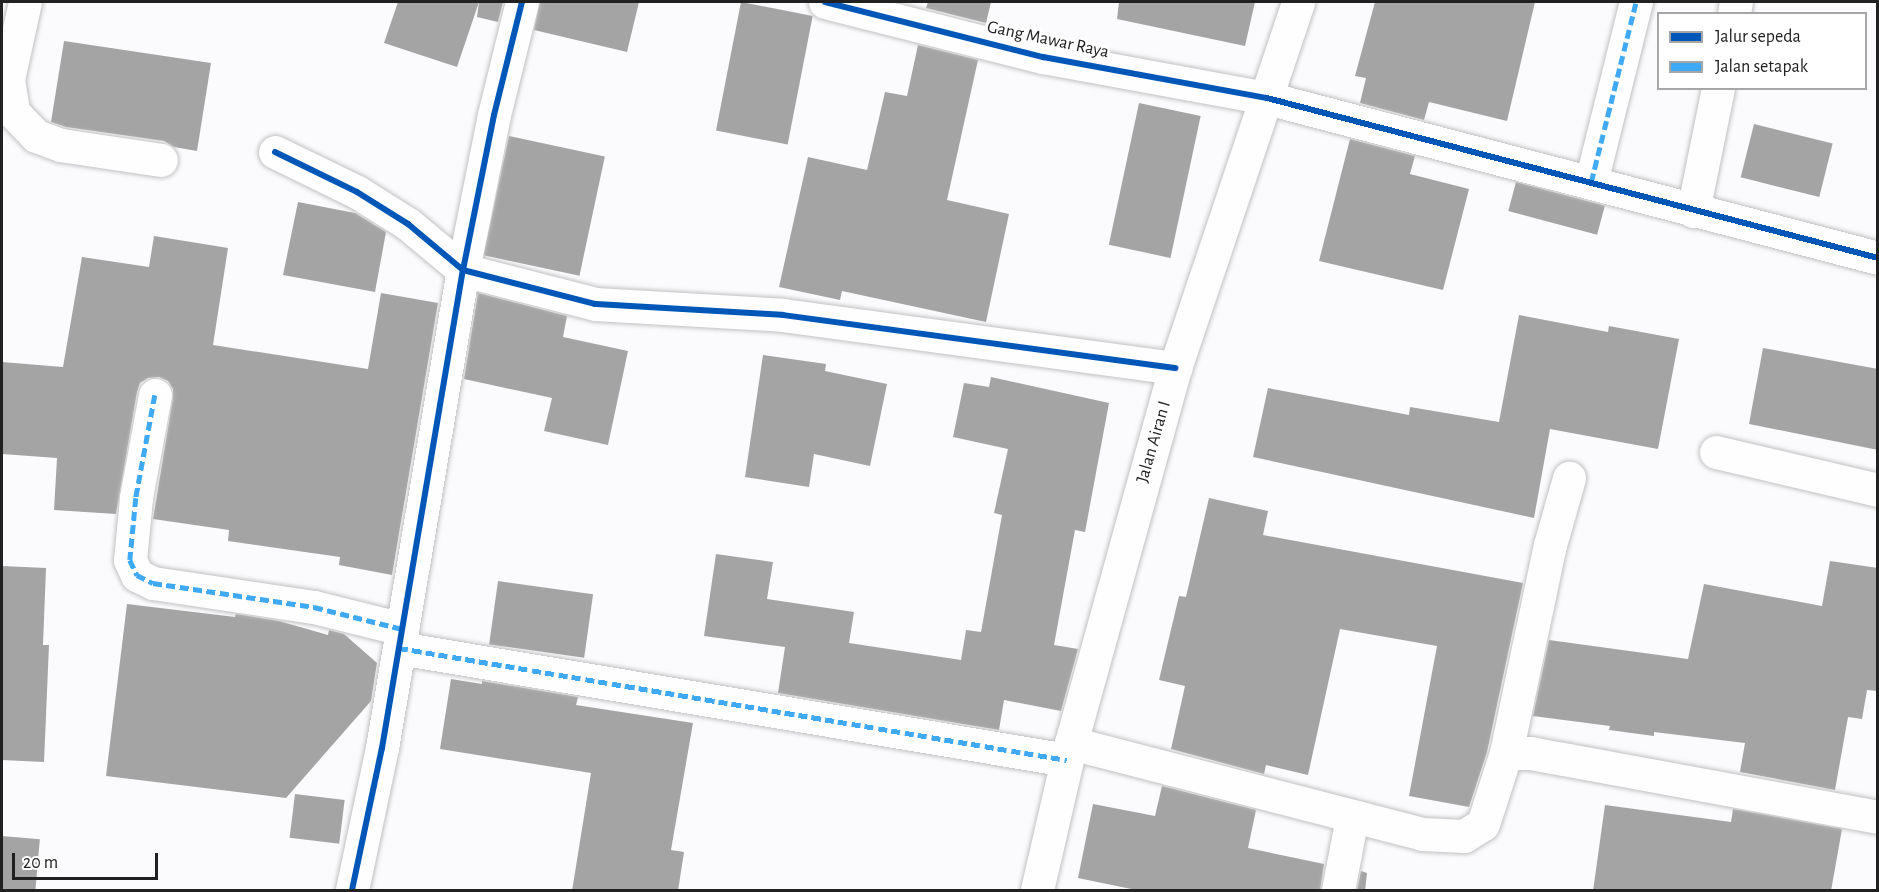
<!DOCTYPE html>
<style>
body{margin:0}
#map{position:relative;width:1879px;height:892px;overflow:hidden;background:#fbfbfd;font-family:"Alegreya Sans",sans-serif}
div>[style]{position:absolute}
.building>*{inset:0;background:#a4a4a5;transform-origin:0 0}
.roads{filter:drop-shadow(0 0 2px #c1c1c3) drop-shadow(0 0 2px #c1c1c3)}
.minor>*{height:33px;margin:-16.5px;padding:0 16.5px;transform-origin:16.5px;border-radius:16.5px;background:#fefeff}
.quiet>*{height:4.5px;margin-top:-2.25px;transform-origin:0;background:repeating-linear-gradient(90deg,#3fa9f5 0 9px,transparent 0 13.5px)}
.cycleway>*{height:6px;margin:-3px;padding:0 3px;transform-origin:3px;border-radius:3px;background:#0057b8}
span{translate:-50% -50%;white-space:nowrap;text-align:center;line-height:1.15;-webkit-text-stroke:6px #fff;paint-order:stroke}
.street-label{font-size:18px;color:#212122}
.frame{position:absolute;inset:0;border:3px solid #212122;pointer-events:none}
.legend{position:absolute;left:1657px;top:12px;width:210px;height:78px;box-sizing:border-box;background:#fff;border:2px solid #a6a6a7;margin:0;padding:8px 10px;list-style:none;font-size:18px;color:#212122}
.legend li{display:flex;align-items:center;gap:12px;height:30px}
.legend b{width:30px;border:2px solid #a6a6a7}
.scale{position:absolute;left:12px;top:853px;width:146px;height:27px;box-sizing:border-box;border:3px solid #212122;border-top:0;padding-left:8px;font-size:18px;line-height:21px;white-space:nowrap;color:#212122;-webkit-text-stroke:4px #fff;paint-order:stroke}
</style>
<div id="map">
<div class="building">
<i style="clip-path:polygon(398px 2px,479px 2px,457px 67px,384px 43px)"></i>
<i style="clip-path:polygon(479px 2px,503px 2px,498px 22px,477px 17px)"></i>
<i style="clip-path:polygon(540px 2px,639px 2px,627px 52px,534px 30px)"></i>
<i style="left:741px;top:2px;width:73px;height:131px;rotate:11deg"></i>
<i style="clip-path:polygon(928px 2px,991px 2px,986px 23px,926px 8px)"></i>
<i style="clip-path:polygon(1119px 2px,1255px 2px,1245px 46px,1117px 19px)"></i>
<i style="clip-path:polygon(1375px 2px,1535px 2px,1507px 121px,1429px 102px,1424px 120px,1360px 103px,1366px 78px,1355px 76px)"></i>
<i style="clip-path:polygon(64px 41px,211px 63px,197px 151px,174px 147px,164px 141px,66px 127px,51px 122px)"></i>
<i style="clip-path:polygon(918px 45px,978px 60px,947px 200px,1009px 214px,986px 322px,842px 291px,840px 300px,779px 287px,808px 157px,867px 170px,885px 92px,907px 96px)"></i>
<i style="left:1139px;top:103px;width:63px;height:145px;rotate:12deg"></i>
<i style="left:1754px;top:124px;width:81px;height:55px;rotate:14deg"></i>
<i style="left:509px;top:136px;width:98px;height:122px;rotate:12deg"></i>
<i style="clip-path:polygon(1350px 139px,1415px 156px,1410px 174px,1469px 189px,1443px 290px,1319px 261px)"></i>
<i style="left:1516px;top:182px;width:92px;height:30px;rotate:15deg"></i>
<i style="clip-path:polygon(298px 202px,355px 213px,386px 232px,375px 292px,283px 275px)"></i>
<i style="clip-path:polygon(154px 236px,228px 248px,213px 345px,368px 369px,381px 293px,438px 303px,392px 575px,339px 565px,340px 557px,228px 541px,229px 530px,153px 519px,173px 398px,173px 389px,168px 381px,159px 377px,148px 378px,140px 383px,137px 392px,116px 514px,54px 510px,57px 458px,2px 454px,2px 362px,63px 367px,82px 257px,149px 267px)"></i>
<i style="clip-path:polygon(478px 293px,567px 316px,563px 337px,628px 351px,608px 445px,544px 431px,552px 398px,464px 379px)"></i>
<i style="clip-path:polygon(1519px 315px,1608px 332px,1609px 326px,1679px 339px,1658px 449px,1550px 429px,1534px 518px,1253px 457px,1268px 388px,1409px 415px,1410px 407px,1499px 422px)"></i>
<i style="clip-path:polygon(1763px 348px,1878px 369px,1878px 450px,1749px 424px)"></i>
<i style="clip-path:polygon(763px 355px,826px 364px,825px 371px,887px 384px,870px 466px,814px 454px,809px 487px,745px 477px)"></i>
<i style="clip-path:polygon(991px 377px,1109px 403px,1085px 532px,1075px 530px,1054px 645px,1078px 649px,1061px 711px,1004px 700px,999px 730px,778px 693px,785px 647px,704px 636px,716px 554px,773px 562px,767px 599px,854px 612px,849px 643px,961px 660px,966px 630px,981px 632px,1002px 515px,994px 513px,1008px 449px,953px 437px,964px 383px,989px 387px)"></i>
<i style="clip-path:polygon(1209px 498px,1268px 511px,1263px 535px,1523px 583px,1487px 752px,1469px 807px,1409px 796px,1437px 646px,1340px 629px,1308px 775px,1266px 765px,1264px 774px,1171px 749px,1185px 686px,1159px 680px,1179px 596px,1186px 597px)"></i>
<i style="clip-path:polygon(1830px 561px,1878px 568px,1878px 691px,1867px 690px,1862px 719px,1848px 717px,1835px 790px,1740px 772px,1745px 743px,1654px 732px,1654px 736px,1609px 730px,1610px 726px,1533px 716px,1549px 640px,1688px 659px,1704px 584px,1822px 606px)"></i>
<i style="clip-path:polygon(2px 566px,46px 568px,43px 645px,49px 645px,44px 762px,2px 760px)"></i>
<i style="left:498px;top:581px;width:96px;height:64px;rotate:8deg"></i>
<i style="clip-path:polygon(127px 604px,235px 617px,236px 614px,279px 621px,328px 635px,329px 630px,344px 634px,377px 663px,371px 701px,286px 798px,106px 776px)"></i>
<i style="clip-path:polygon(451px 679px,482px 684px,482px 681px,578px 697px,576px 705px,693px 723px,671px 850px,684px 852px,678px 891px,572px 891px,591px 773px,440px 749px)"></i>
<i style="clip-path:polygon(1162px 786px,1256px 810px,1248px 848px,1324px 864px,1320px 891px,1141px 891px,1078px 878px,1093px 804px,1155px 816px)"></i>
<i style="left:295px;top:794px;width:50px;height:44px;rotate:7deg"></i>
<i style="clip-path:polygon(1605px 805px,1731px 822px,1733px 809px,1842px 829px,1831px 891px,1593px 891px)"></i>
<i style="left:2px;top:836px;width:38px;height:55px;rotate:5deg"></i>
<i style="clip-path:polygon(1361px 871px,1367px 873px,1365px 891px,1357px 891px)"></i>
</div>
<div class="roads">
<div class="minor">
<i style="left:25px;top:2px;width:79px;rotate:102.4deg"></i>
<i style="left:8px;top:79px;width:33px;rotate:81deg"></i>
<i style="left:13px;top:112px;width:33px;rotate:46deg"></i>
<i style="left:36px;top:136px;width:27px;rotate:20deg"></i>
<i style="left:61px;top:145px;width:101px;rotate:8.5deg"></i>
<i style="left:825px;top:2px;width:225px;rotate:14.2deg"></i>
<i style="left:1043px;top:57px;width:228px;rotate:10.4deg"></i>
<i style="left:1267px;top:98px;width:632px;rotate:14.67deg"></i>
<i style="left:1734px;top:14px;width:12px;rotate:-81deg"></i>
<i style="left:275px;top:152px;width:91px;rotate:26deg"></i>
<i style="left:357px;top:192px;width:60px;rotate:32.1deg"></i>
<i style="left:408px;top:224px;width:72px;rotate:39.9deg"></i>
<i style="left:463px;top:270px;width:136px;rotate:14.4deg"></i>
<i style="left:595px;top:304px;width:188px;rotate:3.3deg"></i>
<i style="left:783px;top:315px;width:396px;rotate:7.7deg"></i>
<i style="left:1591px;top:182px;width:186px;rotate:-76deg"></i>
<i style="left:1693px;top:211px;width:126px;rotate:-78.5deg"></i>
<i style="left:155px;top:395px;width:105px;rotate:100.5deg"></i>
<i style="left:136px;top:498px;width:62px;rotate:95.5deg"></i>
<i style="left:130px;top:560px;width:17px;rotate:65deg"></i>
<i style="left:137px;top:575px;width:18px;rotate:27deg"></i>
<i style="left:153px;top:583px;width:163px;rotate:8.5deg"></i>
<i style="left:314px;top:607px;width:91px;rotate:14deg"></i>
<i style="left:1716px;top:452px;width:166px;rotate:13.2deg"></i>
<i style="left:399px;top:648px;width:677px;rotate:9.52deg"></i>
<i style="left:1071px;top:743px;width:363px;rotate:14.5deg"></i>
<i style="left:1422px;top:834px;width:42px;rotate:2.7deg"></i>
<i style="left:1464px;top:836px;width:22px;rotate:-32deg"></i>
<i style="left:1483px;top:824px;width:75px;rotate:-72.1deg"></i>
<i style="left:1506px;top:753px;width:24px"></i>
<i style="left:1530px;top:753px;width:354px;rotate:10.4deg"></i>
<i style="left:1506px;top:753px;width:213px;rotate:-78.1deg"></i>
<i style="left:1550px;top:545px;width:70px;rotate:-74.2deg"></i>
<i style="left:352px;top:890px;width:145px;rotate:-78.1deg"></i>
<i style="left:382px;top:748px;width:485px;rotate:-80.4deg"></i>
<i style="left:463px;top:270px;width:158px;rotate:-78.7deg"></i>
<i style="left:494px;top:115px;width:116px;rotate:-76.1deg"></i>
<i style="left:1037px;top:890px;width:151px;rotate:-77deg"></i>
<i style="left:1071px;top:743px;width:389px;rotate:-74.5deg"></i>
<i style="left:1175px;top:368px;width:386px;rotate:-71.4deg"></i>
<i style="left:1338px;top:890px;width:74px;rotate:-79.1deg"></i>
</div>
</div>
<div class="quiet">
<i style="left:1591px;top:182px;width:186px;rotate:-76deg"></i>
<i style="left:155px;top:395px;width:105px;rotate:100.5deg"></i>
<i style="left:136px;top:498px;width:62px;rotate:95.5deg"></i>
<i style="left:130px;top:560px;width:17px;rotate:65deg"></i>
<i style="left:137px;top:575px;width:18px;rotate:27deg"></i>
<i style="left:153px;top:583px;width:163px;rotate:8.5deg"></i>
<i style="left:314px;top:607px;width:91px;rotate:14deg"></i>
<i style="left:399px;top:648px;width:677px;rotate:9.52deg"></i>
</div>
<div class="cycleway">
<i style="left:825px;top:2px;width:225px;rotate:14.2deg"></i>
<i style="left:1043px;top:57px;width:228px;rotate:10.4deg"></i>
<i style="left:1267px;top:98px;width:632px;rotate:14.67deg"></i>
<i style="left:275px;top:152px;width:91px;rotate:26deg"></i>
<i style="left:357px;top:192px;width:60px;rotate:32.1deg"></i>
<i style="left:408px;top:224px;width:72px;rotate:39.9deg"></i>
<i style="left:463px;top:270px;width:136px;rotate:14.4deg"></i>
<i style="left:595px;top:304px;width:188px;rotate:3.3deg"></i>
<i style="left:783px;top:315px;width:396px;rotate:7.7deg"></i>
<i style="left:352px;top:890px;width:145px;rotate:-78.1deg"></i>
<i style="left:382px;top:748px;width:485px;rotate:-80.4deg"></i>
<i style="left:463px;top:270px;width:158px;rotate:-78.7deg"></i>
<i style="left:494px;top:115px;width:116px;rotate:-76.1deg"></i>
</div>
<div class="street-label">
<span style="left:1048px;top:40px;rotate:12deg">Gang Mawar Raya</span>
<span style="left:1154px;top:442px;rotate:-74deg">Jalan Airan I</span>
</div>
<div class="frame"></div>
<ul class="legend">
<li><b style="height:8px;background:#0057b8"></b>Jalur sepeda</li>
<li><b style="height:8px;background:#3fa9f5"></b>Jalan setapak</li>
</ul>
<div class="scale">20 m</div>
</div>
